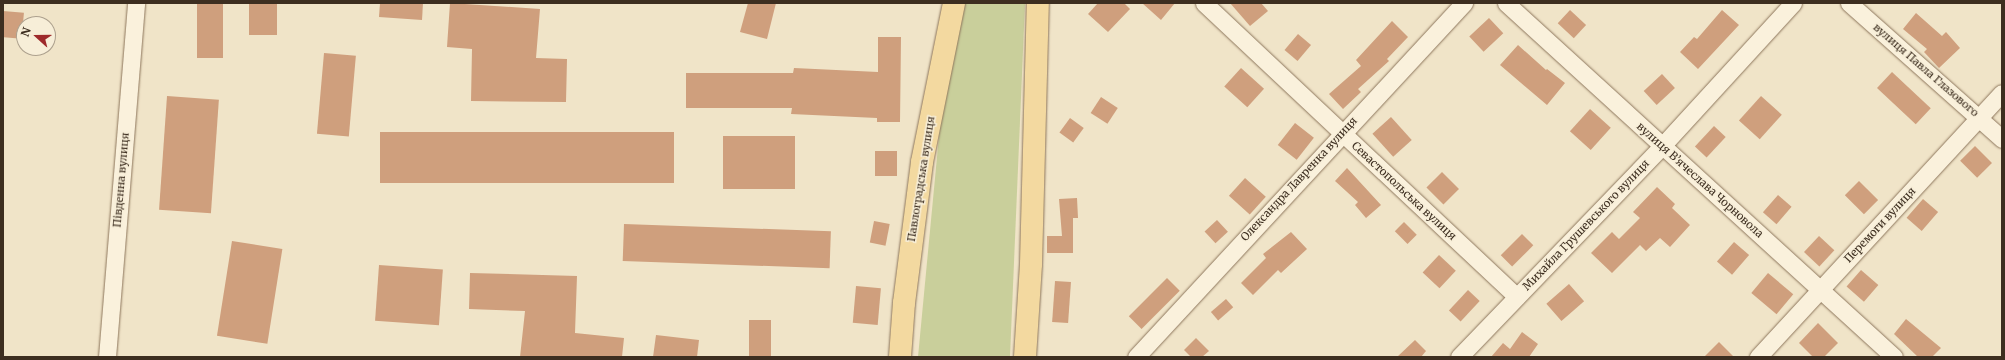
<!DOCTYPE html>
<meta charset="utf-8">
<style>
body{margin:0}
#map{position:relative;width:2005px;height:360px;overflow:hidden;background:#f0e4c8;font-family:Merriweather,serif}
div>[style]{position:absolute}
.green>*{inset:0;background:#c9cf9b}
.building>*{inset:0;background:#cf9f7d;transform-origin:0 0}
.roads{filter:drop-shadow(0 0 1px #8d765c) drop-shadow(0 0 1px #8d765c)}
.minor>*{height:17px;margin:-8.5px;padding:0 8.5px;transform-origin:8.5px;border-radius:8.5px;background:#faf1dc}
.primary>*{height:22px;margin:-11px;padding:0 11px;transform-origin:11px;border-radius:11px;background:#f3d9a0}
span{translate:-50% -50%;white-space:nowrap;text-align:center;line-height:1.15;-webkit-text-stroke:3px #f7eed8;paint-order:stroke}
.street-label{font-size:11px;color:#3d2e20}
.frame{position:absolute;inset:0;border:4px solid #3d2e20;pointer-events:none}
.north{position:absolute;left:16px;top:16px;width:40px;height:40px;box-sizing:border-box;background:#f7eed8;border:1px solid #ada18e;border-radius:50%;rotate:291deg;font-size:11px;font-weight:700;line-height:16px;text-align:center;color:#3d2e20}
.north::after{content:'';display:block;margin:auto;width:14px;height:18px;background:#9e2a2b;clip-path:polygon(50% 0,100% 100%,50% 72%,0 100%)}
</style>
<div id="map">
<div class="green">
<i style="clip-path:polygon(963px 3px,1025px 3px,1010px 357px,918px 357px,945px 73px)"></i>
</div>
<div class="building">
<i style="left:197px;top:3px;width:26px;height:55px"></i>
<i style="left:249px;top:3px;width:28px;height:32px"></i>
<i style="clip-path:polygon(380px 3px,423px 3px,422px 20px,379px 17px)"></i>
<i style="clip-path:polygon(450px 3px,540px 9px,536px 58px,567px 59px,566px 102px,471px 101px,472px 49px,447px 47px)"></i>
<i style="clip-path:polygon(748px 3px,776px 3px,767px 39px,740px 32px)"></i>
<i style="clip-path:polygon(1098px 3px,1124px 3px,1130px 9px,1108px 32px,1088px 14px)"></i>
<i style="clip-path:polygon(1142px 3px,1175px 3px,1161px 20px)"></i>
<i style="clip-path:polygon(1230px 3px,1261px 3px,1268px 11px,1250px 26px)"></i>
<i style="left:1570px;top:10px;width:22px;height:18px;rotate:43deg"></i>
<i style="clip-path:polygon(1722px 10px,1739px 25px,1698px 69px,1680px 52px,1694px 37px,1697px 39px)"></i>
<i style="left:3px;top:11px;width:21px;height:26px;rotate:5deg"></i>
<i style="clip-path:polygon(1916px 13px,1942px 36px,1946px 32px,1960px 48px,1939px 68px,1924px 52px,1927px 49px,1903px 29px)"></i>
<i style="left:1489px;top:18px;width:21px;height:27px;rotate:47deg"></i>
<i style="clip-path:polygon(1392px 21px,1408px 37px,1387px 59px,1389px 61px,1358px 89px,1361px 92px,1343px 109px,1329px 94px,1361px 66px,1356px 60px)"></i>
<i style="left:1298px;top:34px;width:17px;height:21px;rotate:40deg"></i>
<i style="clip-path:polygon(878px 37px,901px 37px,900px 122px,877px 122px,877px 118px,791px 114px,792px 108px,686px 108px,686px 73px,793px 73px,794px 68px,878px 72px)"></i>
<i style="clip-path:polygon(1518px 45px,1546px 70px,1547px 69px,1565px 83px,1547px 105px,1500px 65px)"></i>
<i style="left:324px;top:53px;width:32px;height:81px;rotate:5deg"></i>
<i style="left:1241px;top:68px;width:31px;height:25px;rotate:42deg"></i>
<i style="left:1892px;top:72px;width:53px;height:22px;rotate:43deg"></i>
<i style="left:1662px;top:74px;width:19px;height:25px;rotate:47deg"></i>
<i style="left:167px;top:96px;width:52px;height:114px;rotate:4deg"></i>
<i style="left:1761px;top:96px;width:28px;height:33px;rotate:42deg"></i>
<i style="left:1101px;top:97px;width:20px;height:19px;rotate:33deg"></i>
<i style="left:1590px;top:109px;width:28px;height:30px;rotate:42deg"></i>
<i style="left:1391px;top:117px;width:31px;height:25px;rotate:48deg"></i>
<i style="left:1070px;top:118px;width:17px;height:18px;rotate:36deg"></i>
<i style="left:1295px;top:123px;width:24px;height:28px;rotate:38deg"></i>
<i style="left:1714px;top:126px;width:16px;height:28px;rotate:43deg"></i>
<i style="left:380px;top:132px;width:294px;height:51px"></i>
<i style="left:723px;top:136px;width:72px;height:53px"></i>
<i style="left:1975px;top:146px;width:24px;height:21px;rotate:45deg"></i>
<i style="left:875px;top:151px;width:22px;height:25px"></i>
<i style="clip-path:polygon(1347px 168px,1381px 205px,1366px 218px,1355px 205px,1358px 202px,1335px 181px)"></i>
<i style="left:1442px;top:172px;width:24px;height:22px;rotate:45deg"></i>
<i style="left:1245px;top:178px;width:28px;height:24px;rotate:42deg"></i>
<i style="left:1859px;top:181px;width:27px;height:20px;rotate:45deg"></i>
<i style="clip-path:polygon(1657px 187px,1675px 204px,1672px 208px,1690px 225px,1670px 247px,1660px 238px,1646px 251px,1640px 245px,1612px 273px,1591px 253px,1612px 232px,1619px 239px,1640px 218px,1633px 212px)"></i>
<i style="left:1778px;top:195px;width:18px;height:23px;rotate:41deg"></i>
<i style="clip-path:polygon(1077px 198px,1078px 218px,1073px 218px,1073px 253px,1047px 253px,1047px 236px,1062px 236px,1059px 199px)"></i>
<i style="left:1923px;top:199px;width:20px;height:25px;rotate:41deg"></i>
<i style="left:1217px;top:220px;width:16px;height:17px;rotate:47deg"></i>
<i style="left:874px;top:221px;width:16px;height:22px;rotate:11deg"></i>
<i style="left:1404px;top:222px;width:18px;height:13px;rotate:45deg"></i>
<i style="left:624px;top:224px;width:207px;height:37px;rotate:2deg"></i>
<i style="clip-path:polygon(1291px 232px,1307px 249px,1281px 273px,1278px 270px,1253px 295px,1241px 283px,1266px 258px,1263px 254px)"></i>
<i style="left:1522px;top:234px;width:16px;height:30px;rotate:45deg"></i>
<i style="left:1819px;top:236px;width:21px;height:22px;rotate:43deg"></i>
<i style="left:232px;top:241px;width:51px;height:96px;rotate:9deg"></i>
<i style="left:1734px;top:242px;width:20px;height:26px;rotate:41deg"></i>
<i style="left:1439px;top:255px;width:23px;height:24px;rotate:43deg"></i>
<i style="left:379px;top:265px;width:64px;height:56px;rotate:4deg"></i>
<i style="left:1861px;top:270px;width:23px;height:22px;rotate:41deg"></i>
<i style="clip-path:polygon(470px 273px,577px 276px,575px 333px,624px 338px,622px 357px,520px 357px,525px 311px,469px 309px)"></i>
<i style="left:1768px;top:273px;width:33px;height:26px;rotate:40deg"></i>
<i style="left:1167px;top:278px;width:18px;height:54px;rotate:45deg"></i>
<i style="left:1055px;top:281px;width:16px;height:41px;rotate:4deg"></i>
<i style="left:1569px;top:284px;width:23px;height:30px;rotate:49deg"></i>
<i style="left:856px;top:286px;width:25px;height:37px;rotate:5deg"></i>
<i style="left:1468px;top:290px;width:16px;height:28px;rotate:43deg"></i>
<i style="left:1226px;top:299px;width:11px;height:20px;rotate:49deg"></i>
<i style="clip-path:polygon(1906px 319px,1941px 348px,1932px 357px,1918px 357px,1894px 334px)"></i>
<i style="left:749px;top:320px;width:22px;height:37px"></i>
<i style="clip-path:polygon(1818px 323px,1838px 343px,1824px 357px,1813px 357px,1799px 343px)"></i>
<i style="clip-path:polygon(1522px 332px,1538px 344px,1529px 357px,1491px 357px,1503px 343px,1510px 349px)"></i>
<i style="clip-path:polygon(656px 335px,699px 340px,697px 357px,653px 357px)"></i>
<i style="clip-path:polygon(1196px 338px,1209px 351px,1202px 357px,1191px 357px,1184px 350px)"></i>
<i style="clip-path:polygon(1415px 340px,1426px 351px,1421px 357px,1397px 357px)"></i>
<i style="clip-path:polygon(1719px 342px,1734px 357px,1704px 357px)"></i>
</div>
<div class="roads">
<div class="minor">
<i style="left:1204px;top:3px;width:429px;rotate:43.2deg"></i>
<i style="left:1506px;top:3px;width:525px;rotate:42.38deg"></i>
<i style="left:1849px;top:3px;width:205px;rotate:41.6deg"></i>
<i style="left:107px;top:357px;width:355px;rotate:-85.3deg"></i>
<i style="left:1136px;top:357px;width:483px;rotate:-47.2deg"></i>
<i style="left:1459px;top:357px;width:293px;rotate:-46.1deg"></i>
<i style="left:1662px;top:146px;width:194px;rotate:-47.5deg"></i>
<i style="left:1758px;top:357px;width:359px;rotate:-47.3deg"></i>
</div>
<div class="primary">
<i style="left:900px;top:357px;width:54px;rotate:-85.8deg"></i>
<i style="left:904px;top:303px;width:142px;rotate:-82.7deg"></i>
<i style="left:922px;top:162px;width:162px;rotate:-78.6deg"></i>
<i style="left:1025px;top:357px;width:93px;rotate:-86.3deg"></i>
<i style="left:1031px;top:264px;width:261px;rotate:-88.5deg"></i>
</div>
</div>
<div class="street-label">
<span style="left:1926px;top:70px;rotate:41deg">вулиця Павла Глазового</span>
<span style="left:921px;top:179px;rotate:-81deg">Павлоградська вулиця</span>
<span style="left:1299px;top:179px;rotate:-47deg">Олександра Лавренка вулиця</span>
<span style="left:121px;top:180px;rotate:-85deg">Південна вулиця</span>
<span style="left:1700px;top:180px;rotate:42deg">вулиця В’ячеслава Чорновола</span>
<span style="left:1404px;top:191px;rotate:43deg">Севастопольська вулиця</span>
<span style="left:1586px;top:225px;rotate:-46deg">Михайла Грушевського вулиця</span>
<span style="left:1880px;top:225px;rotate:-47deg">Перемоги вулиця</span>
</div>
<div class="frame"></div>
<div class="north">N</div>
</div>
